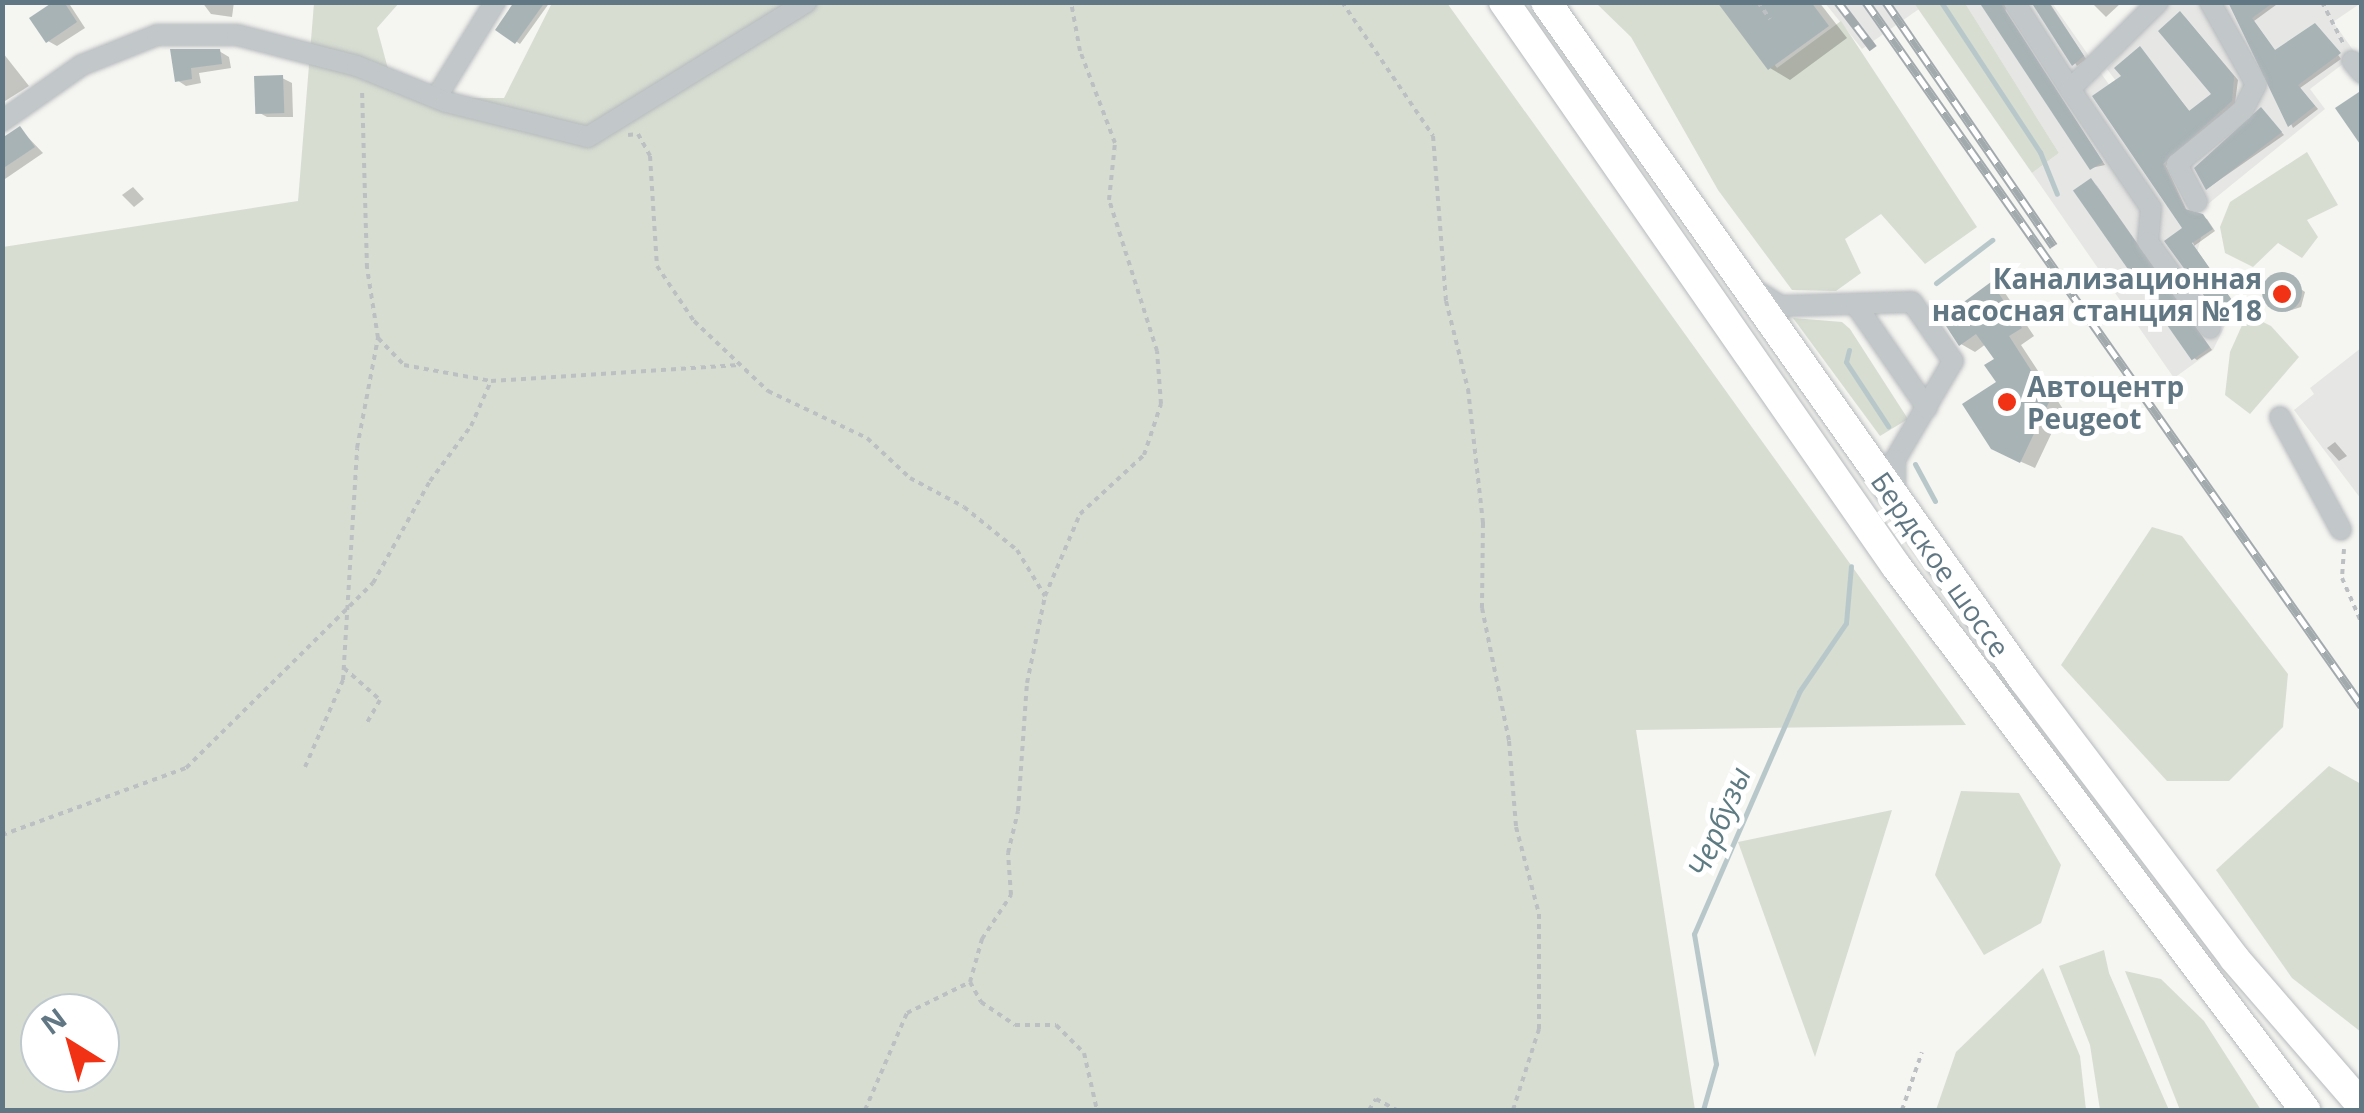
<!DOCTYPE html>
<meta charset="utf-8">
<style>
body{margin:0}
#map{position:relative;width:2364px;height:1113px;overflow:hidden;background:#f5f5f1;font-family:"Open Sans",sans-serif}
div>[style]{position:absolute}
.built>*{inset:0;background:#e6e6e4}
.green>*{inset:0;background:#d7ddd1}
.shadow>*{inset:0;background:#0003}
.stream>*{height:5px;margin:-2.5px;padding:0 2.5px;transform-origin:2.5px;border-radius:2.5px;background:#b8c8ca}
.building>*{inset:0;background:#a8b3b6;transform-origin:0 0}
.round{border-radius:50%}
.path>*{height:4px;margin-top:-2px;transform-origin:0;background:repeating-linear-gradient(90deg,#bdc0c2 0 5px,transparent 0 10px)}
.roads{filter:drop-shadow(0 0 2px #b6babd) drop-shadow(0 0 2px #b6babd)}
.minor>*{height:20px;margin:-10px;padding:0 10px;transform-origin:10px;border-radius:10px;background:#c2c7c9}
.highway>*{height:30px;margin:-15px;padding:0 15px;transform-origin:15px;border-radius:15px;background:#fff}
.rail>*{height:9px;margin-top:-4.5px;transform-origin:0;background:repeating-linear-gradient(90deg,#fff 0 15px,#a2aaae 0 30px);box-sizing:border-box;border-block:2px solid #a2aaae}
.dots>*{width:28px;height:28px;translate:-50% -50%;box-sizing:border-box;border:5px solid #fff;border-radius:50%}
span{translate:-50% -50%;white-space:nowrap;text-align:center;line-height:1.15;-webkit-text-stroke:10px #fff;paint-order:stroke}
.poi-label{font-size:28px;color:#617884;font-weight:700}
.right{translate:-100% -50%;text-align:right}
.left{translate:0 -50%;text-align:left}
.street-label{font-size:28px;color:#617884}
.water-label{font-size:30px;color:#5d7b82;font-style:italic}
.frame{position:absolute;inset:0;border:5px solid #617884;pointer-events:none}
.north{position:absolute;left:20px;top:993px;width:100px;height:100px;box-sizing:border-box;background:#fff;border:2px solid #c0c9ce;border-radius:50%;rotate:323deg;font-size:28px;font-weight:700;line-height:40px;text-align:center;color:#617884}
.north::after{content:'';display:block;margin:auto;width:35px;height:45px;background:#f13214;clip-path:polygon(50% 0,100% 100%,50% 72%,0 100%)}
</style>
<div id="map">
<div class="built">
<i style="clip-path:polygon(1825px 3px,1914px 3px,1919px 9px,1862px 49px)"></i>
<i style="clip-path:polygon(1965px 3px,2052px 3px,2205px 222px,2197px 253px,2234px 307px,2213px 350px,2174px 378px,2032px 173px,2059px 153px)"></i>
<i style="clip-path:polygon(2165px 3px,2361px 3px,2333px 22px,2356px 54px,2310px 89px,2325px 109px,2208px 204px,2107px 69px)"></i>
<i style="clip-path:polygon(2361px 348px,2361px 499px,2294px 410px,2314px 394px,2310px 388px)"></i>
</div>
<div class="green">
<i style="clip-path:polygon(evenodd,314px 3px,399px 3px,377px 28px,391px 80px,436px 98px,504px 98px,552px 3px,1447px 3px,1966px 725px,1636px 730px,1695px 1110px,3px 1110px,3px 247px,298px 201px,314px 3px,40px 1013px,100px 1013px,100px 1073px,40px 1073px,40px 1013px)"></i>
<i style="clip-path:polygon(1596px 3px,1730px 3px,1777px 68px,1841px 21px,1977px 227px,1925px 264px,1881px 214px,1845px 239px,1861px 273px,1836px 291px,1792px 290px,1718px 190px,1631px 37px)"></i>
<i style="clip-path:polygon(1914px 3px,1965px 3px,2059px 153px,2032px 173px)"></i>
<i style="clip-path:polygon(2307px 152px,2338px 205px,2307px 220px,2318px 237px,2302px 258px,2278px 243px,2253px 267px,2225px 253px,2220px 227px,2230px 202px)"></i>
<i style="clip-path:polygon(2247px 314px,2271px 326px,2299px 357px,2250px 414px,2225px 395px,2230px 352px)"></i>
<i style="clip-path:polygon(1793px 318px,1842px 322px,1850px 329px,1908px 419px,1880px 436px)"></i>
<i style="clip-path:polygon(2152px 527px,2182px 536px,2288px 674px,2283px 727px,2229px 781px,2167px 781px,2061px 665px)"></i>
<i style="clip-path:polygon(2329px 766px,2361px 784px,2361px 1032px,2292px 978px,2216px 870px)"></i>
<i style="clip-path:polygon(1961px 791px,2019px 793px,2061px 865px,2041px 923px,1984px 955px,1935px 875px)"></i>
<i style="clip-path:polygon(1892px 810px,1815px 1057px,1738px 842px)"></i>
<i style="clip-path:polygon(2104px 950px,2109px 973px,2169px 1110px,2100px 1110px,2090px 1045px,2059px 966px)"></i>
<i style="clip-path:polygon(2043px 968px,2080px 1056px,2086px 1110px,1936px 1110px,1956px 1052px)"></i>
<i style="clip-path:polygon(2125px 971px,2161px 979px,2204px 1021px,2261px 1110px,2180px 1110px)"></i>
</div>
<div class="shadow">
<i style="clip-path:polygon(57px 2px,70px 5px,85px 28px,57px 46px,48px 41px)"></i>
<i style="clip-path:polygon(202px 2px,234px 2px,232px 17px,211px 14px)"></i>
<i style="clip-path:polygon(518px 2px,550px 2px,520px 44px,498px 29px)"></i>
<i style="clip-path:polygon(1720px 2px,1819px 2px,1847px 38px,1790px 80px,1770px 68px)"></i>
<i style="clip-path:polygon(1982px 2px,2007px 2px,2005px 13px,2105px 165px,2091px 168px)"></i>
<i style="clip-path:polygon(2034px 2px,2049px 2px,2086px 59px,2077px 66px)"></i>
<i style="clip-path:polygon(2091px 2px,2122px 2px,2106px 17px)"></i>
<i style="clip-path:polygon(2231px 2px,2280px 2px,2254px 21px,2276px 52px,2319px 28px,2341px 59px,2300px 88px,2318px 109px,2293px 128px)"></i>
<i style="clip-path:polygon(2184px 16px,2238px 80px,2235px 103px,2166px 166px,2188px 213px,2207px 219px,2215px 231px,2194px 246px,2236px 306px,2223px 315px,2124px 77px,2140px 49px,2191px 113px,2215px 94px)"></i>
<i style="clip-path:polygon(173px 51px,219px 51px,229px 57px,231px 68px,199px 73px,201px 83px,186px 86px,177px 80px)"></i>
<i style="clip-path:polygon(3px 53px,29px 86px,5px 101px,2px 99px)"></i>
<i style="clip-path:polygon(282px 78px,292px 83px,293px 117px,267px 117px,258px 112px)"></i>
<i style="clip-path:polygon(2265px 113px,2284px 135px,2208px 188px)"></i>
<i style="clip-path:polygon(20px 129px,43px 153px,2px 181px,2px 144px)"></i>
<i style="clip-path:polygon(2095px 183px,2212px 350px,2197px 360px,2194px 358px)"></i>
<i style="clip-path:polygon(133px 187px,144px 199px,134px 207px,122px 195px)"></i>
<i style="clip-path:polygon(2281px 275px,2305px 292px,2301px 307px,2285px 312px,2266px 291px)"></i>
<i style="clip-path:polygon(1991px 285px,2005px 293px,2034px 336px,2021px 345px,2063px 409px,2035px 468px,2008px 456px,1998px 359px,1986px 344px,1975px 352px,1961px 344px,1966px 314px)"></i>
<i style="clip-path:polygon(2335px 442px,2347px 456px,2339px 461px,2327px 448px)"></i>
</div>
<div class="stream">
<i style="left:1941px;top:2px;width:180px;rotate:56.6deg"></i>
<i style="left:2040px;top:152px;width:45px;rotate:68deg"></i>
<i style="left:1936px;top:283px;width:71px;rotate:-37.5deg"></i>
<i style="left:1849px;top:350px;width:12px;rotate:104deg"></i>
<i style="left:1846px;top:362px;width:77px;rotate:56.7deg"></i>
<i style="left:1915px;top:464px;width:42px;rotate:61.6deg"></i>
<i style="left:1703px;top:1110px;width:48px;rotate:-74.2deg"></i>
<i style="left:1716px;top:1064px;width:132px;rotate:-99.6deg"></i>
<i style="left:1694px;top:934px;width:264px;rotate:-66.5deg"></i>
<i style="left:1799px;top:692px;width:83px;rotate:-55.7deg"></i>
<i style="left:1846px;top:623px;width:57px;rotate:-85deg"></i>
</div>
<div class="building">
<i style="clip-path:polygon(53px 2px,64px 2px,77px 22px,46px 43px,29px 18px)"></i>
<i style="clip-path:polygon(514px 2px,545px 2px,515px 44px,495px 30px)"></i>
<i style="clip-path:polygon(1717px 2px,1811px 2px,1829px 26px,1768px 70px)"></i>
<i style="clip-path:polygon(1979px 2px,2000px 2px,2103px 162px,2090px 170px)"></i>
<i style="clip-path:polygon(2031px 2px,2048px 2px,2084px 56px,2077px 62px,2072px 66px)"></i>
<i style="clip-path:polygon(2228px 2px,2274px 2px,2252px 18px,2275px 50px,2315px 23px,2341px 53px,2298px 85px,2315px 106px,2288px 127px)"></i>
<i style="clip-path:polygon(2180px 11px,2234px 76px,2232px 101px,2163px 164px,2185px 209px,2203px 214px,2213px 229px,2192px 243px,2234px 303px,2218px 315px,2164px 241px,2182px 228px,2092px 96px,2121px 76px,2114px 68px,2140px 46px,2189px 111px,2211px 94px,2158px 31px)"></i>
<i style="clip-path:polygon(170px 49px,220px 49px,222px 64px,191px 68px,192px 79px,175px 82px)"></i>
<i style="left:283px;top:75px;width:38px;height:29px;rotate:88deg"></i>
<i style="clip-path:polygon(2362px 90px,2362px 147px,2335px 108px)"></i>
<i style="clip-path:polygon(2261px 107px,2282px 132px,2206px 190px,2194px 168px)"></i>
<i style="clip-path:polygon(20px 126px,35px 147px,2px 169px,2px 138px)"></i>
<i style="left:2091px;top:178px;width:207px;height:22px;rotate:55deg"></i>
<i class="round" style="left:2262px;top:272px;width:40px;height:40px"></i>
<i style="clip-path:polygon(1991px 282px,2022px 328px,2009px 336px,2050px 400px,2020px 463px,1991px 449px,1962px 404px,1996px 382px,1984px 365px,1994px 359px,1976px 334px,1959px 346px,1946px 326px,1962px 314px,1957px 307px)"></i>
</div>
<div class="path">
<i style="left:1342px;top:2px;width:162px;rotate:55.8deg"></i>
<i style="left:1433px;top:136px;width:166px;rotate:85.5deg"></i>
<i style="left:1446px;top:301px;width:91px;rotate:76deg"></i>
<i style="left:1468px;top:389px;width:135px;rotate:83.6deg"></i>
<i style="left:1483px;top:523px;width:85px;rotate:90.7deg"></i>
<i style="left:1482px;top:608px;width:136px;rotate:78.5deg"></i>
<i style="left:1509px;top:741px;width:86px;rotate:85.3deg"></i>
<i style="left:1516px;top:827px;width:90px;rotate:75.2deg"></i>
<i style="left:1539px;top:914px;width:115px;rotate:90deg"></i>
<i style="left:1539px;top:1029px;width:85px;rotate:107.8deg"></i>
<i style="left:1758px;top:2px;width:21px;rotate:55deg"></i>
<i style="left:2322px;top:2px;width:46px;rotate:62.9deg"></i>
<i style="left:628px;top:135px;width:10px;rotate:-6deg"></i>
<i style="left:638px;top:134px;width:25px;rotate:61deg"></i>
<i style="left:650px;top:156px;width:110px;rotate:86.4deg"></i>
<i style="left:657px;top:266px;width:66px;rotate:56.1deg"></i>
<i style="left:694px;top:321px;width:102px;rotate:43.4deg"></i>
<i style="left:768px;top:391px;width:110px;rotate:25.4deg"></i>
<i style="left:867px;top:438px;width:59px;rotate:42.9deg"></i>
<i style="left:910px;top:478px;width:61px;rotate:28.2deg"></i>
<i style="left:964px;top:507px;width:68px;rotate:39.1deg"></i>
<i style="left:1017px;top:550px;width:54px;rotate:58.7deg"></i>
<i style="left:378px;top:338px;width:37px;rotate:46deg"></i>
<i style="left:404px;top:365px;width:88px;rotate:10.4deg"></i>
<i style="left:491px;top:381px;width:248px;rotate:-3.7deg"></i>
<i style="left:2344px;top:549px;width:29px;rotate:94deg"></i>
<i style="left:2342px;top:578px;width:50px;rotate:66.5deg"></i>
<i style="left:344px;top:668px;width:48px;rotate:41.6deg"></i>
<i style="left:380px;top:700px;width:28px;rotate:120deg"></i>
<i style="left:305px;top:767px;width:95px;rotate:-66.4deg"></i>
<i style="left:343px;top:680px;width:232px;rotate:-86.5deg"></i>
<i style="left:357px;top:448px;width:112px;rotate:-79.2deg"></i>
<i style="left:378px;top:338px;width:71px;rotate:-98.9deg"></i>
<i style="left:367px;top:268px;width:180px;rotate:-91.6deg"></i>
<i style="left:2px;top:835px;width:196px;rotate:-20deg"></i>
<i style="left:186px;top:768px;width:263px;rotate:-44.7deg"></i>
<i style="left:373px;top:583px;width:117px;rotate:-60.8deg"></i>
<i style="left:430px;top:481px;width:69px;rotate:-53.3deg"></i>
<i style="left:471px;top:426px;width:49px;rotate:-66deg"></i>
<i style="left:970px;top:982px;width:23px;rotate:61deg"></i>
<i style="left:981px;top:1002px;width:41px;rotate:34.1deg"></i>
<i style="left:1015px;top:1025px;width:41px"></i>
<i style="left:1056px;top:1025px;width:40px;rotate:45deg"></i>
<i style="left:1084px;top:1053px;width:58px;rotate:77.2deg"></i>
<i style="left:865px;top:1110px;width:106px;rotate:-66.6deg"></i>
<i style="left:907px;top:1013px;width:70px;rotate:-26.2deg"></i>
<i style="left:970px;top:982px;width:45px;rotate:-74.4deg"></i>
<i style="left:982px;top:939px;width:53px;rotate:-56.6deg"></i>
<i style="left:1011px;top:895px;width:42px;rotate:-94.1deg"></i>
<i style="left:1008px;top:853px;width:43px;rotate:-76.6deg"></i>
<i style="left:1018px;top:811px;width:128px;rotate:-86deg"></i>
<i style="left:1027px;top:683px;width:89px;rotate:-78.3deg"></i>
<i style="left:1045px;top:596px;width:89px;rotate:-66.9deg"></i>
<i style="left:1080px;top:514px;width:87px;rotate:-42.7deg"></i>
<i style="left:1144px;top:455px;width:54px;rotate:-71.6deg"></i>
<i style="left:1161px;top:404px;width:53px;rotate:-94.3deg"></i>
<i style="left:1157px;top:351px;width:158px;rotate:-107.6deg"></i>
<i style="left:1109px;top:200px;width:57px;rotate:-84deg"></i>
<i style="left:1115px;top:143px;width:98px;rotate:-110.8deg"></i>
<i style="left:1080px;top:51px;width:50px;rotate:-100.4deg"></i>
<i style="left:1369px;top:1110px;width:13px;rotate:-58deg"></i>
<i style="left:1376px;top:1099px;width:24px;rotate:28deg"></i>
<i style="left:1902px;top:1110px;width:61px;rotate:-71deg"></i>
</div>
<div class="roads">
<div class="minor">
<i style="left:2014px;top:2px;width:103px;rotate:57.2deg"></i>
<i style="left:2070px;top:89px;width:124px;rotate:-44.7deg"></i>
<i style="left:2352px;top:61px;width:16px;rotate:50deg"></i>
<i style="left:2070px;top:89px;width:144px;rotate:55.8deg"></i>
<i style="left:2151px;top:208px;width:34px;rotate:95deg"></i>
<i style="left:2148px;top:242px;width:106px;rotate:54.2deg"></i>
<i style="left:436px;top:98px;width:113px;rotate:-58.4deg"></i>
<i style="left:2px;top:121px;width:98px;rotate:-35deg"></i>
<i style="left:82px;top:65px;width:81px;rotate:-21.8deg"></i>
<i style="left:157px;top:35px;width:80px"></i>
<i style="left:237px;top:35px;width:124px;rotate:14.5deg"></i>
<i style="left:357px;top:66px;width:96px;rotate:22deg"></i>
<i style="left:446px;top:102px;width:146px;rotate:13.8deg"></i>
<i style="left:588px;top:137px;width:257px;rotate:-31.7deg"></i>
<i style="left:2197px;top:202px;width:43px;rotate:-117.8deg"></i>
<i style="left:2177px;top:164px;width:85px;rotate:-39.3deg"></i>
<i style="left:2243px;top:110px;width:29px;rotate:-63deg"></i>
<i style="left:2256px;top:84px;width:94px;rotate:-119.3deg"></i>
<i style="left:1755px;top:290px;width:31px;rotate:32deg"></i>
<i style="left:1781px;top:306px;width:131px;rotate:-1.7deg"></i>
<i style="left:1912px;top:302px;width:72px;rotate:55.2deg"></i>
<i style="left:1953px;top:361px;width:115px;rotate:120.4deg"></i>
<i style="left:1895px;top:460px;width:37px;rotate:90deg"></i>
<i style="left:1856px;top:305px;width:125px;rotate:55.4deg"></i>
<i style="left:2280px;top:417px;width:128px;rotate:61.6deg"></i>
</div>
<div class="highway">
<i style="left:1504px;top:2px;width:687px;rotate:55.2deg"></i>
<i style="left:1896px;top:566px;width:681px;rotate:53.06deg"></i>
<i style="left:1546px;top:2px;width:830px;rotate:54.82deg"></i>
<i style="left:2024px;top:680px;width:348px;rotate:52.9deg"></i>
<i style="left:2234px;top:958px;width:196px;rotate:49.1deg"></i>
</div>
</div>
<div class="rail">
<i style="left:1838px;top:2px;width:58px;rotate:52.7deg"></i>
<i style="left:1866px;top:2px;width:861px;rotate:54.83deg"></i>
<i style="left:1886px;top:2px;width:296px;rotate:55.5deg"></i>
</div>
<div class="dots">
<i style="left:2282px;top:294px;background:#f13214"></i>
<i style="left:2007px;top:402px;background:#f13214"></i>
</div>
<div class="poi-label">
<span class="right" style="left:2262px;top:294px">Канализационная<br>насосная станция №18</span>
<span class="left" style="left:2027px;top:402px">Автоцентр<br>Peugeot</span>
</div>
<div class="street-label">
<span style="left:1941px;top:564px;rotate:55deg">Бердское шоссе</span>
</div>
<div class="water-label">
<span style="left:1719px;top:822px;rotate:-67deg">Чербузы</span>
</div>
<div class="frame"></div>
<div class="north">N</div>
</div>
